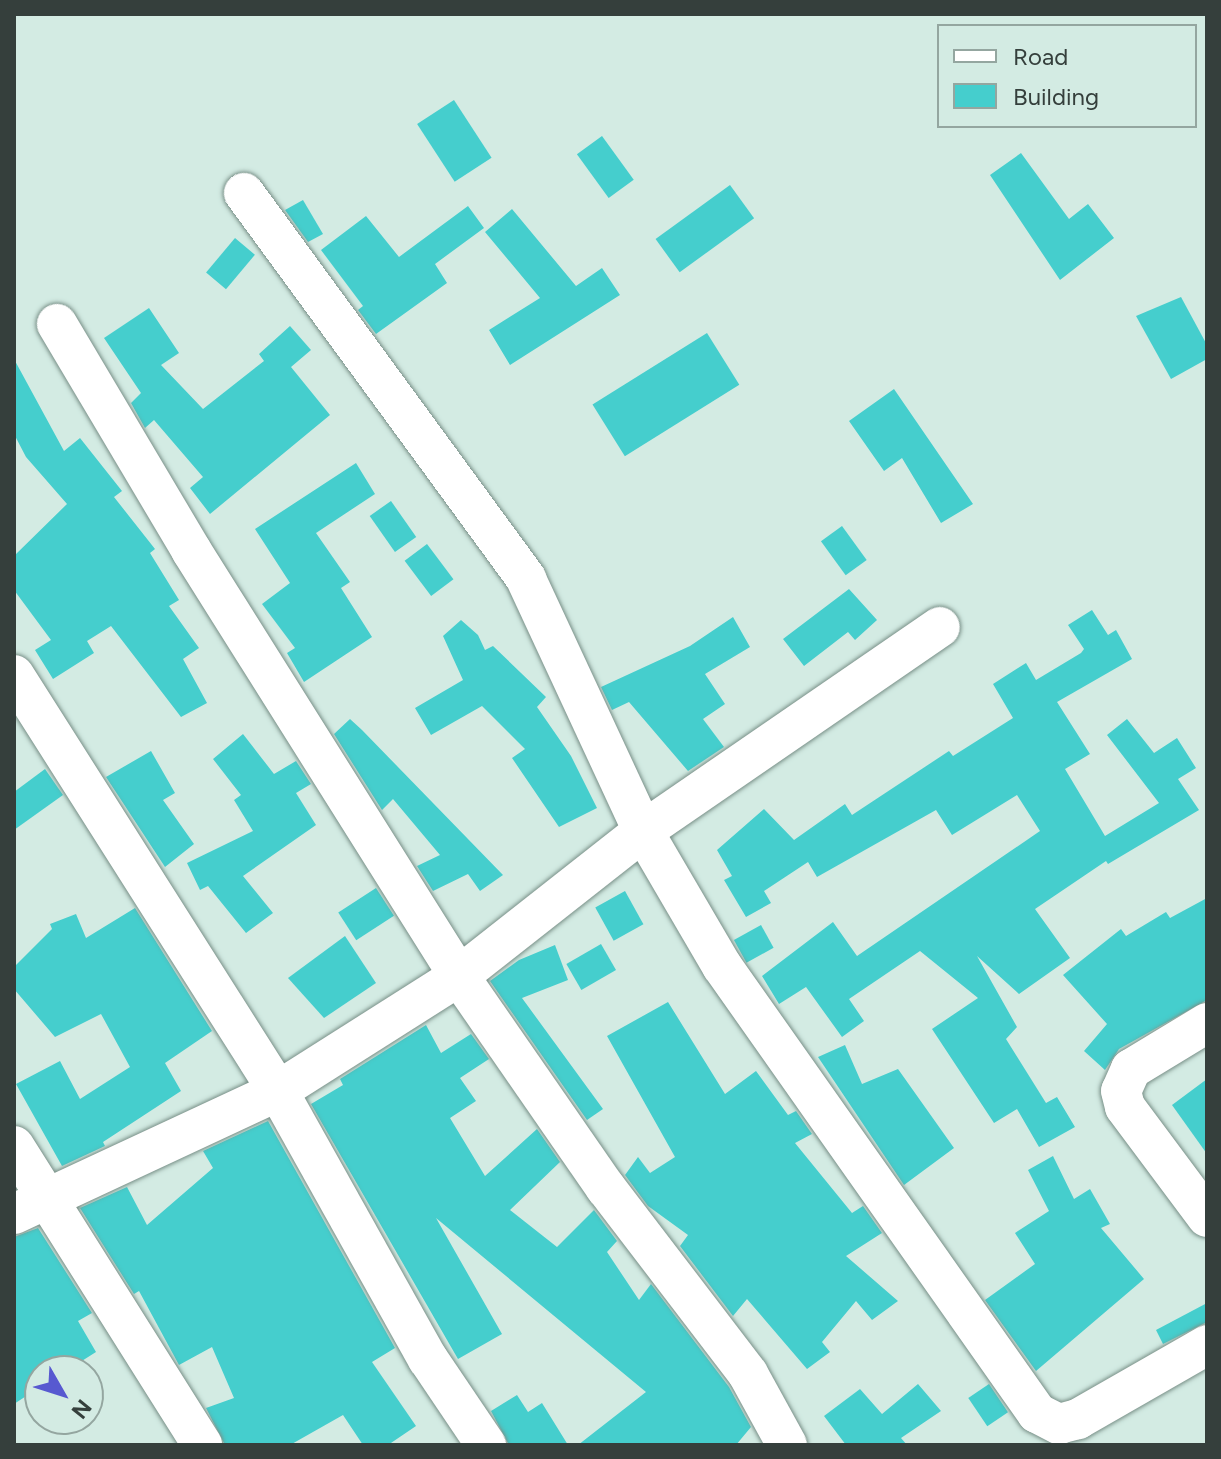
<!DOCTYPE html>
<style>
body{margin:0}
#map{position:relative;width:1221px;height:1459px;overflow:hidden;background:#d3ebe3;font-family:Figtree,sans-serif}
div>[style]{position:absolute}
.building>*{inset:0;background:#45cecd;transform-origin:0 0}
.roads{filter:drop-shadow(0 0 2px #788f87) drop-shadow(0 0 2px #788f87)}
.street>*{height:40px;margin:-20px;padding:0 20px;transform-origin:20px;border-radius:20px;background:#fff}
span{translate:-50% -50%;white-space:nowrap;text-align:center;line-height:1.15;-webkit-text-stroke:7px #d3ebe3;paint-order:stroke}
.frame{position:absolute;inset:0;border:16px solid #353f3c;pointer-events:none}
.legend{position:absolute;left:937px;top:24px;width:260px;height:104px;box-sizing:border-box;background:#d3ebe3;border:2px solid #94a6a0;margin:0;padding:10px 14px;list-style:none;font-size:24px;color:#353f3c}
.legend li{display:flex;align-items:center;gap:16px;height:40px}
.legend b{width:40px;border:2px solid #94a6a0}
.north{position:absolute;left:24px;top:1355px;width:80px;height:80px;box-sizing:border-box;background:#d3ebe3;border:2px solid #94a6a0;border-radius:50%;rotate:129deg;font-size:22px;font-weight:700;line-height:32px;text-align:center;color:#353f3c}
.north::after{content:'';display:block;margin:auto;width:28px;height:36px;background:#5759d0;clip-path:polygon(50% 0,100% 100%,50% 72%,0 100%)}
</style>
<div id="map">
<div class="building">
<i style="left:454px;top:100px;width:69px;height:44px;rotate:57deg"></i>
<i style="left:602px;top:136px;width:54px;height:31px;rotate:54deg"></i>
<i style="clip-path:polygon(1021px 153px,1069px 219px,1088px 204px,1114px 238px,1060px 280px,990px 175px)"></i>
<i style="left:730px;top:185px;width:41px;height:92px;rotate:54deg"></i>
<i style="clip-path:polygon(303px 200px,323px 234px,308px 242px,285px 210px)"></i>
<i style="clip-path:polygon(468px 206px,484px 228px,435px 264px,447px 283px,376px 334px,358px 310px,363px 306px,321px 250px,366px 216px,399px 257px)"></i>
<i style="clip-path:polygon(512px 209px,576px 286px,602px 268px,620px 295px,510px 365px,489px 330px,540px 298px,485px 232px)"></i>
<i style="left:235px;top:238px;width:26px;height:45px;rotate:40deg"></i>
<i style="clip-path:polygon(1181px 297px,1207px 345px,1207px 359px,1171px 379px,1136px 316px)"></i>
<i style="clip-path:polygon(149px 308px,179px 353px,161px 365px,203px 409px,264px 361px,259px 354px,290px 326px,311px 350px,291px 367px,330px 415px,210px 514px,190px 488px,203px 477px,154px 420px,145px 428px,131px 403px,141px 393px,104px 338px)"></i>
<i style="left:707px;top:333px;width:61px;height:135px;rotate:58deg"></i>
<i style="clip-path:polygon(14px 359px,64px 451px,80px 438px,122px 491px,114px 497px,155px 549px,150px 553px,179px 600px,169px 606px,199px 648px,183px 659px,207px 703px,181px 717px,111px 626px,87px 641px,94px 653px,53px 679px,35px 650px,51px 640px,14px 590px,14px 556px,67px 504px,26px 457px,14px 434px)"></i>
<i style="clip-path:polygon(894px 389px,973px 504px,941px 523px,902px 458px,884px 471px,849px 421px)"></i>
<i style="clip-path:polygon(356px 463px,375px 494px,316px 533px,350px 582px,341px 588px,372px 637px,304px 682px,287px 653px,295px 648px,262px 604px,290px 583px,255px 529px)"></i>
<i style="left:391px;top:501px;width:44px;height:26px;rotate:55deg"></i>
<i style="left:842px;top:526px;width:42px;height:26px;rotate:54deg"></i>
<i style="left:427px;top:544px;width:44px;height:28px;rotate:53deg"></i>
<i style="clip-path:polygon(849px 589px,877px 620px,855px 640px,848px 632px,804px 666px,783px 639px)"></i>
<i style="clip-path:polygon(1092px 610px,1108px 635px,1116px 630px,1132px 659px,1057px 702px,1090px 754px,1065px 769px,1105px 836px,1159px 803px,1107px 735px,1127px 719px,1154px 753px,1177px 738px,1196px 768px,1178px 779px,1199px 810px,1108px 864px,1106px 861px,1035px 909px,1070px 958px,1019px 994px,977px 956px,1017px 1027px,1006px 1039px,1046px 1103px,1057px 1097px,1075px 1127px,1039px 1147px,1017px 1109px,994px 1123px,932px 1029px,978px 998px,920px 951px,849px 999px,864px 1021px,842px 1037px,806px 987px,779px 1004px,762px 976px,833px 922px,857px 956px,1040px 831px,1017px 795px,952px 835px,936px 810px,817px 877px,808px 862px,764px 891px,771px 903px,746px 917px,724px 880px,732px 876px,717px 850px,764px 809px,794px 840px,845px 804px,852px 815px,949px 751px,953px 756px,1013px 718px,993px 684px,1026px 663px,1036px 680px,1081px 653px,1084px 649px,1068px 625px)"></i>
<i style="clip-path:polygon(733px 617px,750px 647px,705px 674px,725px 704px,703px 719px,724px 747px,688px 771px,629px 702px,612px 710px,601px 687px,690px 646px)"></i>
<i style="clip-path:polygon(461px 620px,478px 635px,485px 650px,493px 646px,546px 697px,537px 707px,571px 756px,597px 808px,559px 827px,512px 758px,525px 749px,482px 706px,431px 735px,415px 708px,463px 680px,443px 636px)"></i>
<i style="clip-path:polygon(350px 719px,362px 730px,503px 875px,480px 891px,468px 874px,433px 891px,417px 866px,440px 855px,393px 799px,382px 810px,334px 734px)"></i>
<i style="clip-path:polygon(243px 734px,274px 774px,296px 761px,311px 784px,296px 793px,316px 825px,243px 876px,273px 913px,246px 933px,208px 886px,200px 890px,187px 863px,253px 831px,234px 800px,241px 795px,213px 759px)"></i>
<i style="clip-path:polygon(151px 751px,175px 793px,163px 800px,194px 844px,165px 867px,106px 777px)"></i>
<i style="clip-path:polygon(45px 769px,63px 795px,14px 830px,14px 792px)"></i>
<i style="left:376px;top:888px;width:33px;height:45px;rotate:57deg"></i>
<i style="left:625px;top:891px;width:38px;height:34px;rotate:61deg"></i>
<i style="clip-path:polygon(1207px 898px,1207px 1000px,1119px 1049px,1105px 1070px,1084px 1051px,1107px 1024px,1063px 975px,1121px 929px,1126px 936px,1166px 912px,1170px 918px)"></i>
<i style="clip-path:polygon(135px 908px,212px 1031px,165px 1063px,181px 1091px,103px 1142px,105px 1146px,62px 1166px,16px 1084px,60px 1061px,80px 1099px,130px 1067px,101px 1014px,55px 1037px,14px 989px,14px 967px,52px 929px,50px 924px,76px 914px,86px 938px)"></i>
<i style="left:761px;top:925px;width:26px;height:31px;rotate:61deg"></i>
<i style="clip-path:polygon(345px 936px,376px 983px,324px 1018px,288px 978px)"></i>
<i style="left:601px;top:944px;width:30px;height:40px;rotate:60deg"></i>
<i style="clip-path:polygon(555px 945px,568px 980px,522px 998px,603px 1109px,587px 1120px,490px 981px,519px 960px)"></i>
<i style="clip-path:polygon(668px 1002px,725px 1094px,756px 1071px,788px 1115px,796px 1111px,812px 1134px,795px 1143px,852px 1213px,863px 1206px,882px 1233px,846px 1256px,898px 1301px,872px 1320px,856px 1301px,822px 1342px,830px 1352px,807px 1369px,747px 1299px,733px 1316px,680px 1246px,688px 1235px,648px 1206px,625px 1175px,638px 1157px,650px 1173px,675px 1157px,607px 1036px)"></i>
<i style="clip-path:polygon(426px 1025px,441px 1053px,471px 1034px,489px 1059px,460px 1078px,476px 1101px,450px 1118px,485px 1176px,537px 1129px,560px 1162px,510px 1210px,557px 1247px,594px 1210px,617px 1241px,607px 1252px,639px 1300px,651px 1284px,729px 1387px,751px 1427px,736px 1445px,578px 1445px,646px 1392px,436px 1218px,502px 1334px,458px 1359px,311px 1104px,343px 1085px,340px 1079px)"></i>
<i style="clip-path:polygon(845px 1045px,862px 1084px,898px 1069px,954px 1148px,904px 1185px,818px 1057px)"></i>
<i style="clip-path:polygon(1207px 1079px,1207px 1154px,1172px 1105px)"></i>
<i style="clip-path:polygon(268px 1121px,395px 1348px,372px 1362px,416px 1426px,388px 1445px,363px 1445px,343px 1415px,290px 1445px,225px 1445px,206px 1408px,234px 1398px,212px 1347px,179px 1365px,139px 1291px,134px 1294px,80px 1208px,127px 1187px,147px 1225px,213px 1168px,203px 1151px)"></i>
<i style="clip-path:polygon(1053px 1156px,1074px 1199px,1090px 1189px,1110px 1224px,1101px 1228px,1144px 1279px,1036px 1371px,985px 1300px,1035px 1264px,1015px 1233px,1049px 1211px,1028px 1170px)"></i>
<i style="clip-path:polygon(38px 1228px,92px 1313px,78px 1321px,96px 1352px,66px 1371px,40px 1371px,40px 1387px,14px 1404px,14px 1237px)"></i>
<i style="clip-path:polygon(1207px 1303px,1207px 1322px,1163px 1344px,1156px 1330px)"></i>
<i style="clip-path:polygon(918px 1384px,941px 1411px,901px 1438px,907px 1445px,846px 1445px,824px 1416px,860px 1389px,882px 1414px)"></i>
<i style="left:989px;top:1384px;width:34px;height:25px;rotate:56deg"></i>
<i style="clip-path:polygon(517px 1395px,528px 1412px,542px 1403px,568px 1445px,509px 1445px,491px 1411px)"></i>
</div>
<div class="roads">
<div class="street">
<i style="left:244px;top:193px;width:478px;rotate:53.8deg"></i>
<i style="left:526px;top:579px;width:278px;rotate:65.1deg"></i>
<i style="left:643px;top:831px;width:156px;rotate:59.7deg"></i>
<i style="left:722px;top:966px;width:547px;rotate:54.83deg"></i>
<i style="left:1037px;top:1413px;width:25px;rotate:27deg"></i>
<i style="left:1059px;top:1424px;width:20px;rotate:-15deg"></i>
<i style="left:1078px;top:1419px;width:149px;rotate:-29.8deg"></i>
<i style="left:57px;top:324px;width:263px;rotate:59.3deg"></i>
<i style="left:191px;top:550px;width:503px;rotate:57.83deg"></i>
<i style="left:459px;top:976px;width:258px;rotate:55.3deg"></i>
<i style="left:606px;top:1188px;width:234px;rotate:52.6deg"></i>
<i style="left:748px;top:1374px;width:81px;rotate:61.2deg"></i>
<i style="left:14px;top:675px;width:493px;rotate:57.6deg"></i>
<i style="left:278px;top:1091px;width:307px;rotate:60.8deg"></i>
<i style="left:428px;top:1359px;width:104px;rotate:56deg"></i>
<i style="left:1207px;top:1023px;width:89px;rotate:148.8deg"></i>
<i style="left:1131px;top:1069px;width:24px;rotate:114deg"></i>
<i style="left:1121px;top:1091px;width:16px;rotate:76deg"></i>
<i style="left:1125px;top:1107px;width:137px;rotate:53.3deg"></i>
<i style="left:14px;top:1146px;width:353px;rotate:57.8deg"></i>
<i style="left:14px;top:1214px;width:291px;rotate:-25deg"></i>
<i style="left:278px;top:1091px;width:214px;rotate:-32.4deg"></i>
<i style="left:459px;top:976px;width:234px;rotate:-38.2deg"></i>
<i style="left:643px;top:831px;width:360px;rotate:-34.5deg"></i>
</div>
</div>
<div class="frame"></div>
<ul class="legend">
<li><b style="height:10px;background:#fff"></b>Road</li>
<li><b style="height:22px;background:#45cecd"></b>Building</li>
</ul>
<div class="north">N</div>
</div>
